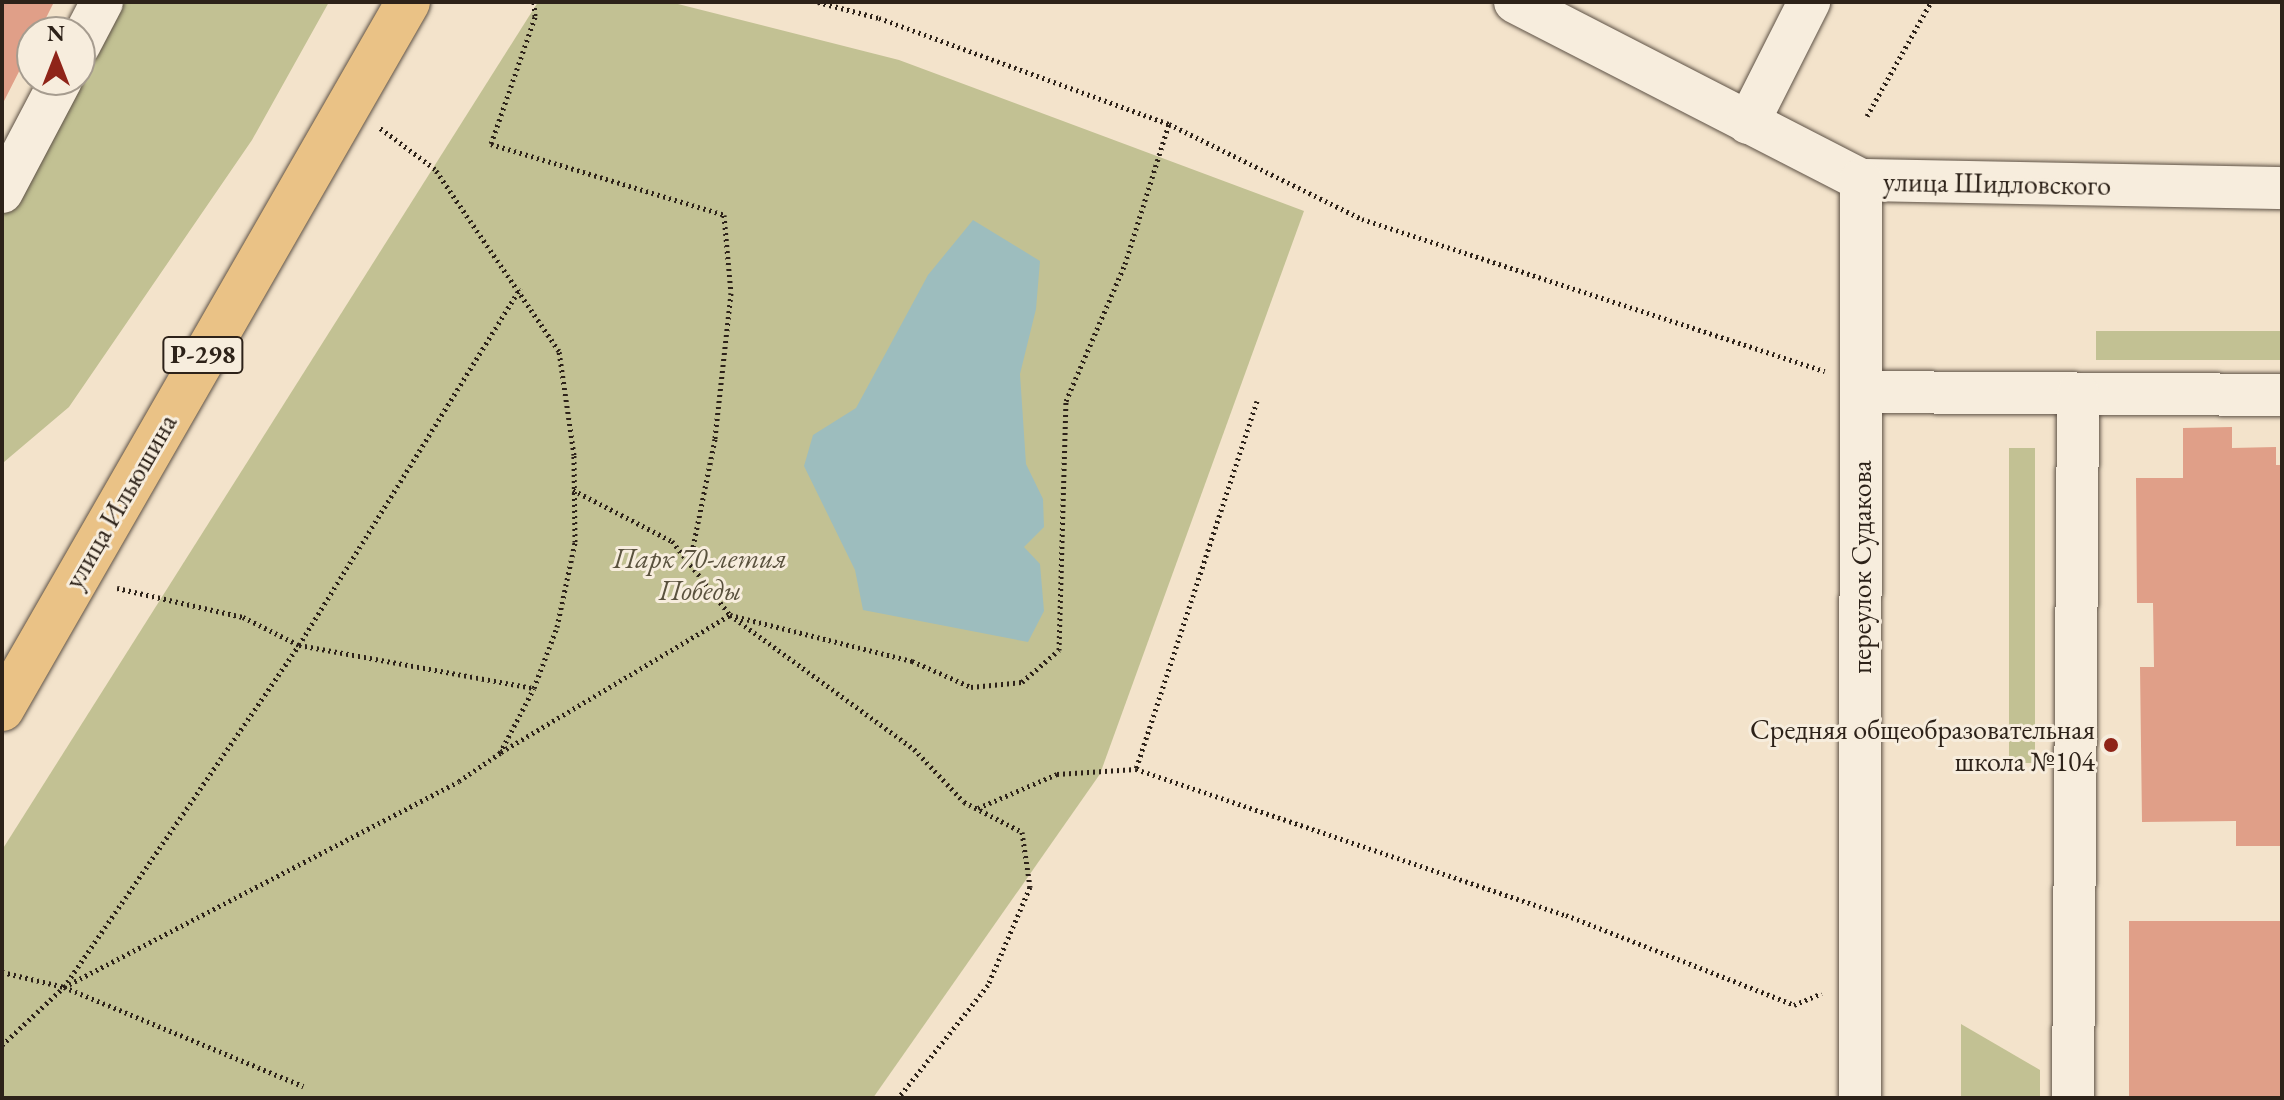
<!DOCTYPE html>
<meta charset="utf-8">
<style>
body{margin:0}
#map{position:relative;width:2284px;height:1100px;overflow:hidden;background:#f3e3cb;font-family:"EB Garamond",serif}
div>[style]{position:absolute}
.green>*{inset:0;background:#c2c193;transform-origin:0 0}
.water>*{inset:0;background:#9dbdbe}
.building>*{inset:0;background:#e09f88;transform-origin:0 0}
.path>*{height:5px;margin-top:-2.5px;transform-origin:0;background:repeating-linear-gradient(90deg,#2d2219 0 2px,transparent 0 6px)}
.roads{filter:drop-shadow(0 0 2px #5e5246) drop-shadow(0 0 2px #5e5246)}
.minor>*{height:42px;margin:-21px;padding:0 21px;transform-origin:21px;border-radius:21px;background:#f7eddd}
.highway>*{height:44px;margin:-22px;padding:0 22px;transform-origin:22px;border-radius:22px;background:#eac286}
.dots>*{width:22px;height:22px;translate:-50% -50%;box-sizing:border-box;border:4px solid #f7eddd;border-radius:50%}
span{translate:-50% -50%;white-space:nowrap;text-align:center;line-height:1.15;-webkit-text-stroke:6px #f7eddd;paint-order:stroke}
.shield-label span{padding:2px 6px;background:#f7eddd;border:2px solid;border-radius:6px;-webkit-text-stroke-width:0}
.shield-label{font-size:26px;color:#2d2219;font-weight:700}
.street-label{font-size:28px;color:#2d2219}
.park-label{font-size:28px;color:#5a523e;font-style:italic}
.poi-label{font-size:28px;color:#2d2219}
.right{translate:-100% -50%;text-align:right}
.frame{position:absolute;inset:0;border:4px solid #2d2219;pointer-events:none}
.north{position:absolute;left:16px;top:16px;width:80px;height:80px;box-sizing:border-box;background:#f7eddd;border:2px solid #a69c8f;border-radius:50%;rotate:0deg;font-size:22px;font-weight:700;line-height:32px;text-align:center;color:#2d2219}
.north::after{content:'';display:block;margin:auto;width:28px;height:36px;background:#8f2418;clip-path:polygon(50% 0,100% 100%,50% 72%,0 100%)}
</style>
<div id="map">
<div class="green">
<i style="clip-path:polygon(119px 2px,329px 2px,252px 140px,69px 407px,4px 462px,2px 483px,2px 202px,80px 80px,80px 69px)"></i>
<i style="clip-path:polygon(538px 2px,670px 2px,899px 60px,1304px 211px,1100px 774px,873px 1098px,2px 1098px,2px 850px)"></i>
<i style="left:2096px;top:331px;width:186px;height:29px"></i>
<i style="left:2009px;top:448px;width:26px;height:315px"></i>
<i style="clip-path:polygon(1961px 1024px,2040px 1070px,2040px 1098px,1961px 1098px)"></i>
</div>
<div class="water">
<i style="clip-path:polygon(973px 220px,1040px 261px,1036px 309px,1020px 374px,1026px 464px,1043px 499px,1044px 527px,1024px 547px,1040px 564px,1044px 611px,1028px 642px,863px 610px,855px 570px,804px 466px,813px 435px,856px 408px,928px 275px)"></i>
</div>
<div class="building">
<i style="clip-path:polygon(2px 2px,54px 2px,39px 32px,32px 32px,32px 46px,2px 105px)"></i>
<i style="clip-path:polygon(2232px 427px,2232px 448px,2276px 447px,2276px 465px,2282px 465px,2282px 846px,2236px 846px,2236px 821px,2142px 822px,2140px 667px,2154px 667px,2153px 603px,2137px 603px,2136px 478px,2183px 478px,2183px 428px)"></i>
<i style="left:2282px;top:921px;width:177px;height:153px;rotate:90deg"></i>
</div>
<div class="path">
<i style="left:534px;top:2px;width:15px;rotate:86deg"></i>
<i style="left:535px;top:17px;width:134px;rotate:109.1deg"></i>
<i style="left:491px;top:144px;width:244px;rotate:16.9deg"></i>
<i style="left:724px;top:215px;width:78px;rotate:84.9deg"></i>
<i style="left:731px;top:293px;width:147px;rotate:96.3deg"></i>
<i style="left:715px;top:439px;width:126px;rotate:101.5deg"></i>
<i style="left:818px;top:2px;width:63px;rotate:14.7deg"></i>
<i style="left:879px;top:18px;width:309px;rotate:20.1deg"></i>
<i style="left:1169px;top:124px;width:215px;rotate:26.2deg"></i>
<i style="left:1362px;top:219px;width:487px;rotate:18.2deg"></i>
<i style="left:1867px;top:116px;width:131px;rotate:-60.7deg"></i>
<i style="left:1257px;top:401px;width:387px;rotate:108.2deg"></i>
<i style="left:1136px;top:769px;width:454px;rotate:18.8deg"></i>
<i style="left:1566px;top:915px;width:245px;rotate:21.5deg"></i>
<i style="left:1794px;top:1005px;width:30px;rotate:-23deg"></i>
<i style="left:573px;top:490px;width:111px;rotate:27.3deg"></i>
<i style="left:672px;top:541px;width:94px;rotate:51.9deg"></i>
<i style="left:730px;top:615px;width:188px;rotate:14.2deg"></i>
<i style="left:912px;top:661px;width:64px;rotate:23.8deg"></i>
<i style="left:971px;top:687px;width:51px;rotate:-5.6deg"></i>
<i style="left:1022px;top:682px;width:49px;rotate:-40.9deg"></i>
<i style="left:1059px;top:650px;width:249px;rotate:-88.4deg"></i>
<i style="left:1066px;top:401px;width:149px;rotate:-66.7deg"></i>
<i style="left:1125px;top:264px;width:147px;rotate:-72.6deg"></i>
<i style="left:117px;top:588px;width:129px;rotate:13deg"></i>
<i style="left:243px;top:617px;width:63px;rotate:26.6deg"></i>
<i style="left:299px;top:645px;width:239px;rotate:10.4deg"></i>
<i style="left:501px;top:752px;width:267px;rotate:-30.9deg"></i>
<i style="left:730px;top:615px;width:228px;rotate:36.1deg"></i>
<i style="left:914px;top:749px;width:73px;rotate:46.7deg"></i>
<i style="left:964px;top:802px;width:65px;rotate:27.3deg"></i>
<i style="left:1022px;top:832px;width:56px;rotate:81.7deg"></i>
<i style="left:1030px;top:887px;width:107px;rotate:113.2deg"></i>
<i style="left:988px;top:985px;width:144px;rotate:128.5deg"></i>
<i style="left:978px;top:808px;width:86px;rotate:-23.3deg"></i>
<i style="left:1057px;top:774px;width:79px;rotate:-3.6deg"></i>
<i style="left:2px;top:972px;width:64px;rotate:13.6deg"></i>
<i style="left:64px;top:987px;width:445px;rotate:-27.5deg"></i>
<i style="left:459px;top:781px;width:50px;rotate:-34.3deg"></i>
<i style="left:500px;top:753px;width:73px;rotate:-62.4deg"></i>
<i style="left:534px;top:688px;width:65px;rotate:-69.3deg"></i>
<i style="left:557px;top:627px;width:87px;rotate:-78deg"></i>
<i style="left:575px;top:542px;width:87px;rotate:-90.7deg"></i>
<i style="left:574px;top:455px;width:105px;rotate:-98.2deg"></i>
<i style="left:559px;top:351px;width:220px;rotate:-124.3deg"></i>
<i style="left:435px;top:169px;width:69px;rotate:-143.3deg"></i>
<i style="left:64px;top:987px;width:259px;rotate:22.5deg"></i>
<i style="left:2px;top:1045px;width:85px;rotate:-43.1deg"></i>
<i style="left:64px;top:987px;width:415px;rotate:-55.5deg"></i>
<i style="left:299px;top:645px;width:420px;rotate:-58.2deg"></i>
</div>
<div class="roads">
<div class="minor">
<i style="left:1515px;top:2px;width:389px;rotate:27.2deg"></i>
<i style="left:1861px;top:180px;width:421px;rotate:1.1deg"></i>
<i style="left:80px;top:44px;width:47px;rotate:-62.4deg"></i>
<i style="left:1748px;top:123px;width:136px;rotate:-63.2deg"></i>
<i style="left:2px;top:192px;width:127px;rotate:-62.2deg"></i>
<i style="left:1861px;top:392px;width:421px;rotate:0.4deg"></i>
<i style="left:1860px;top:1098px;width:918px;rotate:-89.94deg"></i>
<i style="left:2073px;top:1098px;width:704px;rotate:-89.59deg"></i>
</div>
<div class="highway">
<i style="left:2px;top:709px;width:815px;rotate:-60.13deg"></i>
</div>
</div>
<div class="dots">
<i style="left:2111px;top:745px;background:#8f2418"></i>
</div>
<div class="shield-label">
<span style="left:203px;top:355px">Р-298</span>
</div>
<div class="street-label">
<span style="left:1997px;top:183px;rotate:1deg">улица Шидловского</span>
<span style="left:120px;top:501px;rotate:-60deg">улица Ильюшина</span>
<span style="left:1861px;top:567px;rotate:-90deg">переулок Судакова</span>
</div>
<div class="park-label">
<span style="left:700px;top:574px">Парк 70-летия<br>Победы</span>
</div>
<div class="poi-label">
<span class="right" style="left:2095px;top:745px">Средняя общеобразовательная<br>школа №104</span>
</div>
<div class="frame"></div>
<div class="north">N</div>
</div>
